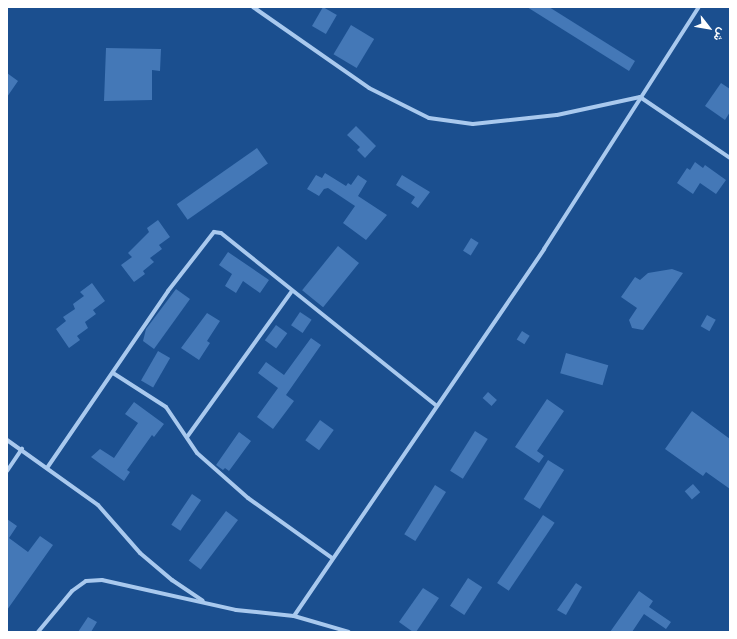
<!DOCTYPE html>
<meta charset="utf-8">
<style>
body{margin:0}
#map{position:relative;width:737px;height:639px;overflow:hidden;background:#1b4f8f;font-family:"Work Sans",Vazirmatn,sans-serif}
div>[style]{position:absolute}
.building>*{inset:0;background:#4478b7;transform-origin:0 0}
.minor>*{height:4px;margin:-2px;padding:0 2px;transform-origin:2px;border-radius:2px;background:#a9c9ee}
span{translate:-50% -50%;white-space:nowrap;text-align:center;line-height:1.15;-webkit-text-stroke:4px #1b4f8f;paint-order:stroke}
.frame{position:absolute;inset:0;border:8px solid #fff;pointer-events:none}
.north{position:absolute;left:689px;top:8px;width:40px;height:40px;-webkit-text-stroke:3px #1b4f8f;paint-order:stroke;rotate:121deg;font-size:11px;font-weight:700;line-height:16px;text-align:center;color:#fff}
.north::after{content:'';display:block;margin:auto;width:14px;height:18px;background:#fff;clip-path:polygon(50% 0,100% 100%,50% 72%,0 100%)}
</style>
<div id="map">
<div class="building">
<i style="left:323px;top:7px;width:16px;height:22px;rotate:30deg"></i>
<i style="clip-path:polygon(527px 7px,549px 7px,635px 61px,629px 71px)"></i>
<i style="left:351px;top:25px;width:27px;height:34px;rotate:31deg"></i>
<i style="clip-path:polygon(106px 48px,161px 49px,160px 71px,152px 70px,152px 100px,104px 101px)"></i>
<i style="clip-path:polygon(7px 73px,18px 81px,7px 97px)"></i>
<i style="clip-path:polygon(721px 83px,730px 89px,730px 112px,725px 120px,705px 106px)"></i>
<i style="clip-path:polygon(356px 126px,376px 146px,365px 158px,357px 150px,360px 147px,347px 135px)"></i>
<i style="left:257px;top:148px;width:19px;height:98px;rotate:55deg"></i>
<i style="clip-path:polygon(695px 162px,703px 168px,705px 165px,726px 180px,716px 194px,700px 183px,693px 194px,677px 183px,687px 168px,690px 170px)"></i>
<i style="clip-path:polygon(325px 173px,346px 186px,348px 183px,351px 185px,358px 175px,367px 181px,358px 196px,387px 215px,366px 240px,343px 223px,355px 206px,328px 188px,324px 189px,319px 196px,307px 189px,316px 175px,322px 178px)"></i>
<i style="clip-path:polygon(402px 175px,430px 192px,418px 208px,411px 203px,415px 197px,396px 185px)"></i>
<i style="clip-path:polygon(158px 220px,170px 237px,159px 245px,162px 249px,150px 258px,154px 262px,143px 271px,145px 274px,134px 282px,121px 265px,132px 257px,128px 253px,149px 232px,147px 228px)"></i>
<i style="left:471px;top:238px;width:9px;height:15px;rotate:32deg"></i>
<i style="left:338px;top:246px;width:27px;height:57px;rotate:39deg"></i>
<i style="clip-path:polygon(228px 252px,269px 280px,260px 293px,243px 281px,236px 293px,225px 286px,232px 274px,219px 265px)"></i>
<i style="clip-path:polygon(672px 269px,683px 273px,643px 330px,632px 328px,629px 320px,637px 308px,621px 297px,635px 277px,640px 280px,648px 273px)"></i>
<i style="clip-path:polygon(92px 283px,105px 301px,93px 310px,96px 314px,85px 322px,88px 328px,77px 336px,80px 340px,69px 348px,56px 329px,66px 321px,63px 317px,75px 309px,73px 304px,84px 296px,80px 292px)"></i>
<i style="clip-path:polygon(176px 289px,190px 299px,154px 349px,143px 341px,146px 329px)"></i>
<i style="left:300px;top:312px;width:14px;height:16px;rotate:34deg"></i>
<i style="clip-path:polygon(207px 313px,220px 321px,207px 341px,210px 343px,199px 360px,181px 348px)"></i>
<i style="left:707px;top:315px;width:10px;height:13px;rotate:29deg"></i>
<i style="left:276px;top:325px;width:14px;height:19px;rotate:36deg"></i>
<i style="left:522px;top:331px;width:9px;height:10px;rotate:32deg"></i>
<i style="clip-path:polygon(311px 338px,321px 345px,286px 395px,294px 401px,273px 429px,257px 417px,278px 388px,258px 373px,266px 362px,284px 375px)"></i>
<i style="left:158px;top:351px;width:14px;height:34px;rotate:30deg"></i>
<i style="left:566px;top:353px;width:44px;height:21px;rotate:16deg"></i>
<i style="left:488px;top:392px;width:12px;height:8px;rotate:42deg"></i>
<i style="clip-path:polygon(547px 399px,564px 411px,537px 451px,544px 456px,539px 463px,515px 447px)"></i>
<i style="clip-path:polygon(134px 402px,164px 424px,154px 437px,152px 435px,127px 470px,130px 472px,124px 481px,91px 457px,100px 449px,114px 458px,138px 423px,125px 414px)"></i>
<i style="clip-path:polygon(692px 411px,730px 439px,730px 489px,706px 472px,703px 476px,665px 449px)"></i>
<i style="left:320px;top:420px;width:17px;height:25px;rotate:36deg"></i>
<i style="left:475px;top:431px;width:15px;height:47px;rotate:32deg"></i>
<i style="clip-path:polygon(239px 432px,251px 441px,229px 471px,225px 468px,223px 470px,216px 465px)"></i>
<i style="left:548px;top:460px;width:19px;height:46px;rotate:32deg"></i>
<i style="left:693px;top:484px;width:11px;height:11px;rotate:49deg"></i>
<i style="left:435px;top:485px;width:13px;height:58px;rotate:32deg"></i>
<i style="left:192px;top:494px;width:11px;height:37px;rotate:34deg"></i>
<i style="left:226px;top:511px;width:15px;height:62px;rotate:37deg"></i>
<i style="left:543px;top:515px;width:14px;height:82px;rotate:34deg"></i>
<i style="clip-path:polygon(7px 519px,17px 526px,9px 538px,28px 552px,40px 536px,53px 545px,7px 610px)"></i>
<i style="left:468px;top:578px;width:17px;height:33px;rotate:33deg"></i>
<i style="clip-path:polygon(576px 583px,582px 587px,566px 615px,557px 610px)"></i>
<i style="clip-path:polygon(423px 588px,439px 598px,416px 632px,413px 632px,399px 622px)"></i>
<i style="clip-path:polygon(639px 591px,653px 601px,649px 607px,671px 622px,666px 629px,644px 614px,632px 632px,610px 632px)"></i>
<i style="clip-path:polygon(88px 617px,97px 622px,91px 632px,78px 632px)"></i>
</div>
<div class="minor">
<i style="left:253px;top:7px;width:141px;rotate:34.9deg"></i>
<i style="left:369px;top:88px;width:67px;rotate:26.6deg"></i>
<i style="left:429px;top:118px;width:44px;rotate:7.8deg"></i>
<i style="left:473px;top:124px;width:84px;rotate:-6.1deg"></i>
<i style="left:557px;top:115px;width:85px;rotate:-12.2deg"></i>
<i style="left:640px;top:97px;width:109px;rotate:34.1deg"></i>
<i style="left:113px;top:373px;width:63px;rotate:32.7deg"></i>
<i style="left:166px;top:407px;width:55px;rotate:56deg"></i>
<i style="left:197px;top:453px;width:68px;rotate:41.4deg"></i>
<i style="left:248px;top:498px;width:103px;rotate:35.5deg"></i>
<i style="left:187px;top:437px;width:180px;rotate:-54.3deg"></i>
<i style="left:7px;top:440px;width:112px;rotate:35.5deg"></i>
<i style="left:98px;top:505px;width:64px;rotate:48.8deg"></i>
<i style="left:140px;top:553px;width:42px;rotate:40.2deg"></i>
<i style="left:172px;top:580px;width:37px;rotate:34deg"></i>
<i style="left:47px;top:468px;width:214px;rotate:-55.6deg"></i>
<i style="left:168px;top:291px;width:75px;rotate:-52.1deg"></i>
<i style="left:214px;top:232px;width:7px;rotate:8deg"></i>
<i style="left:221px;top:233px;width:275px;rotate:38.7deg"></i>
<i style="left:7px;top:471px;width:27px;rotate:-56deg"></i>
<i style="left:294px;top:616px;width:444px;rotate:-55.7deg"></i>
<i style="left:544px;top:249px;width:287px;rotate:-57.4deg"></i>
<i style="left:38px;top:632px;width:53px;rotate:-50.3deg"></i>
<i style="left:72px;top:591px;width:17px;rotate:-36deg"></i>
<i style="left:86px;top:581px;width:16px;rotate:-4deg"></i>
<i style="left:102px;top:580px;width:137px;rotate:12.6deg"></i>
<i style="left:236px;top:610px;width:58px;rotate:5.9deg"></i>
<i style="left:294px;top:616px;width:57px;rotate:16.2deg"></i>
</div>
<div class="frame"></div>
<div class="north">ش</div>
</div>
